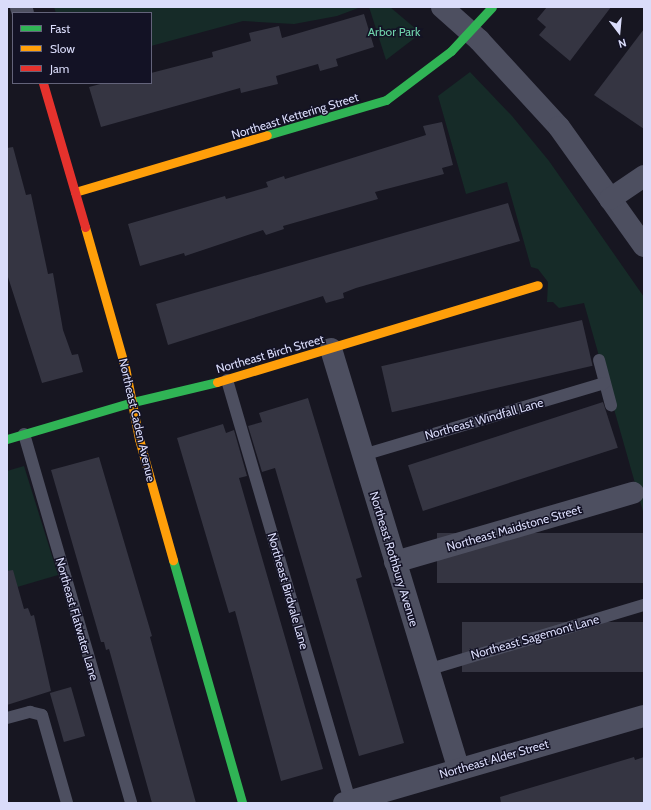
<!DOCTYPE html>
<style>
body{margin:0}
#map{position:relative;width:651px;height:810px;overflow:hidden;background:#171621;font-family:Cabin,sans-serif}
div>[style]{position:absolute}
.green>*{inset:0;background:#162b28}
.building>*{inset:0;background:#353542;transform-origin:0 0}
.lane>*{height:12px;margin:-6px;padding:0 6px;transform-origin:6px;border-radius:6px;background:#4d4f60}
.street>*{height:22px;margin:-11px;padding:0 11px;transform-origin:11px;border-radius:11px;background:#4d4f60}
.fast>*{height:9px;margin:-4.5px;padding:0 4.5px;transform-origin:4.5px;border-radius:4.5px;background:#30b455}
.slow>*{height:9px;margin:-4.5px;padding:0 4.5px;transform-origin:4.5px;border-radius:4.5px;background:#ff9f0a}
.jam>*{height:9px;margin:-4.5px;padding:0 4.5px;transform-origin:4.5px;border-radius:4.5px;background:#e5322d}
span{translate:-50% -50%;white-space:nowrap;text-align:center;line-height:1.15;-webkit-text-stroke:3px #131225;paint-order:stroke}
.park-label{font-size:12px;color:#6fd2aa}
.street-label{font-size:12px;color:#dadcfa}
.frame{position:absolute;inset:0;border:8px solid #dadcfa;pointer-events:none}
.legend{position:absolute;left:12px;top:12px;width:140px;height:72px;box-sizing:border-box;background:#131225;border:1px solid #63637a;margin:0;padding:5px 7px;list-style:none;font-size:12px;color:#dadcfa}
.legend li{display:flex;align-items:center;gap:8px;height:20px}
.legend b{width:20px;border:1px solid #63637a}
.north{position:absolute;left:599px;top:12px;width:40px;height:40px;-webkit-text-stroke:3px #131225;paint-order:stroke;rotate:164deg;font-size:11px;font-weight:700;line-height:16px;text-align:center;color:#dadcfa}
.north::after{content:'';display:block;margin:auto;width:14px;height:18px;background:#dadcfa;clip-path:polygon(50% 0,100% 100%,50% 72%,0 100%)}
</style>
<div id="map">
<div class="green">
<i style="clip-path:polygon(54px 7px,361px 7px,337px 16px,294px 24px,243px 21px,151px 46px,151px 13px,56px 13px)"></i>
<i style="clip-path:polygon(369px 7px,390px 7px,416px 29px,416px 37px,386px 60px)"></i>
<i style="clip-path:polygon(470px 72px,512px 116px,549px 161px,644px 297px,644px 515px,584px 303px,559px 308px,553px 302px,547px 302px,548px 282px,538px 269px,531px 267px,507px 182px,466px 194px,438px 96px)"></i>
<i style="clip-path:polygon(24px 466px,58px 575px,7px 590px,7px 471px)"></i>
</div>
<div class="building">
<i style="clip-path:polygon(547px 7px,611px 7px,570px 61px,539px 35px,546px 27px,537px 19px)"></i>
<i style="clip-path:polygon(364px 14px,374px 47px,336px 59px,338px 66px,320px 71px,318px 64px,276px 76px,278px 84px,241px 93px,240px 88px,101px 127px,89px 87px,104px 83px,151px 83px,151px 73px,213px 57px,212px 52px,251px 41px,249px 33px,279px 26px,282px 38px)"></i>
<i style="clip-path:polygon(644px 29px,644px 129px,594px 95px)"></i>
<i style="clip-path:polygon(442px 122px,453px 165px,442px 168px,444px 174px,375px 192px,378px 199px,283px 226px,284px 229px,266px 235px,263px 230px,185px 256px,184px 253px,140px 266px,128px 224px,225px 196px,226px 199px,268px 187px,266px 182px,284px 176px,285px 179px,426px 135px,423px 126px)"></i>
<i style="clip-path:polygon(13px 147px,26px 195px,31px 194px,48px 274px,53px 273px,63px 330px,72px 355px,78px 354px,83px 372px,42px 383px,7px 274px,7px 148px)"></i>
<i style="clip-path:polygon(508px 203px,520px 241px,356px 288px,343px 293px,344px 298px,326px 303px,323px 296px,168px 345px,156px 304px)"></i>
<i style="left:582px;top:320px;width:47px;height:206px;rotate:77deg"></i>
<i style="clip-path:polygon(308px 398px,362px 577px,356px 579px,404px 743px,359px 756px,275px 468px,262px 472px,248px 426px,262px 422px,259px 413px)"></i>
<i style="left:603px;top:402px;width:48px;height:205px;rotate:72deg"></i>
<i style="clip-path:polygon(223px 424px,226px 433px,234px 430px,247px 476px,239px 478px,323px 769px,281px 781px,235px 611px,229px 613px,177px 438px)"></i>
<i style="clip-path:polygon(99px 457px,152px 636px,150px 637px,196px 803px,152px 803px,109px 649px,106px 650px,104px 642px,101px 642px,51px 470px)"></i>
<i style="left:644px;top:533px;width:50px;height:207px;rotate:90deg"></i>
<i style="clip-path:polygon(13px 570px,24px 609px,28px 608px,31px 616px,34px 615px,51px 691px,7px 705px,7px 571px)"></i>
<i style="left:644px;top:622px;width:50px;height:182px;rotate:90deg"></i>
<i style="left:71px;top:687px;width:51px;height:22px;rotate:74deg"></i>
<i style="clip-path:polygon(634px 757px,635px 760px,644px 757px,644px 803px,501px 803px,500px 797px)"></i>
</div>
<div class="lane">
<i style="left:599px;top:360px;width:47px;rotate:75.1deg"></i>
<i style="left:227px;top:380px;width:439px;rotate:73.7deg"></i>
<i style="left:24px;top:434px;width:384px;rotate:73.8deg"></i>
<i style="left:363px;top:455px;width:252px;rotate:-16.6deg"></i>
<i style="left:427px;top:670px;width:227px;rotate:-16.7deg"></i>
<i style="left:7px;top:718px;width:24px;rotate:-15deg"></i>
<i style="left:30px;top:712px;width:12px;rotate:14deg"></i>
<i style="left:42px;top:715px;width:91px;rotate:74.1deg"></i>
</div>
<div class="street">
<i style="left:21px;top:7px;width:6px;rotate:72deg"></i>
<i style="left:442px;top:7px;width:50px;rotate:41.7deg"></i>
<i style="left:479px;top:40px;width:118px;rotate:47.4deg"></i>
<i style="left:559px;top:127px;width:146px;rotate:54.5deg"></i>
<i style="left:610px;top:199px;width:41px;rotate:-34.1deg"></i>
<i style="left:331px;top:349px;width:439px;rotate:73.1deg"></i>
<i style="left:395px;top:562px;width:248px;rotate:-16.2deg"></i>
<i style="left:344px;top:803px;width:312px;rotate:-16.2deg"></i>
</div>
<div class="fast">
<i style="left:267px;top:135px;width:124px;rotate:-16.4deg"></i>
<i style="left:386px;top:100px;width:81px;rotate:-37deg"></i>
<i style="left:451px;top:51px;width:60px;rotate:-47deg"></i>
<i style="left:7px;top:439px;width:131px;rotate:-16.4deg"></i>
<i style="left:133px;top:402px;width:86px;rotate:-13.4deg"></i>
<i style="left:173px;top:560px;width:253px;rotate:74.1deg"></i>
</div>
<div class="slow">
<i style="left:75px;top:192px;width:200px;rotate:-16.5deg"></i>
<i style="left:85px;top:227px;width:146px;rotate:74.1deg"></i>
<i style="left:125px;top:367px;width:73px;rotate:79deg"></i>
<i style="left:139px;top:439px;width:126px;rotate:74.3deg"></i>
<i style="left:217px;top:382px;width:335px;rotate:-16.8deg"></i>
</div>
<div class="jam">
<i style="left:43px;top:83px;width:150px;rotate:73.7deg"></i>
</div>
<div class="park-label">
<span style="left:394px;top:32px">Arbor Park</span>
</div>
<div class="street-label">
<span style="left:295px;top:116px;rotate:-17deg">Northeast Kettering Street</span>
<span style="left:270px;top:354px;rotate:-16deg">Northeast Birch Street</span>
<span style="left:484px;top:419px;rotate:-16deg">Northeast Windfall Lane</span>
<span style="left:137px;top:420px;rotate:77deg">Northeast Caden Avenue</span>
<span style="left:514px;top:528px;rotate:-16deg">Northeast Maidstone Street</span>
<span style="left:394px;top:559px;rotate:73deg">Northeast Rothbury Avenue</span>
<span style="left:288px;top:591px;rotate:74deg">Northeast Birdvale Lane</span>
<span style="left:77px;top:619px;rotate:74deg">Northeast Flatwater Lane</span>
<span style="left:535px;top:637px;rotate:-16deg">Northeast Sagemont Lane</span>
<span style="left:494px;top:759px;rotate:-16deg">Northeast Alder Street</span>
</div>
<div class="frame"></div>
<ul class="legend">
<li><b style="height:5px;background:#30b455"></b>Fast</li>
<li><b style="height:5px;background:#ff9f0a"></b>Slow</li>
<li><b style="height:5px;background:#e5322d"></b>Jam</li>
</ul>
<div class="north">N</div>
</div>
